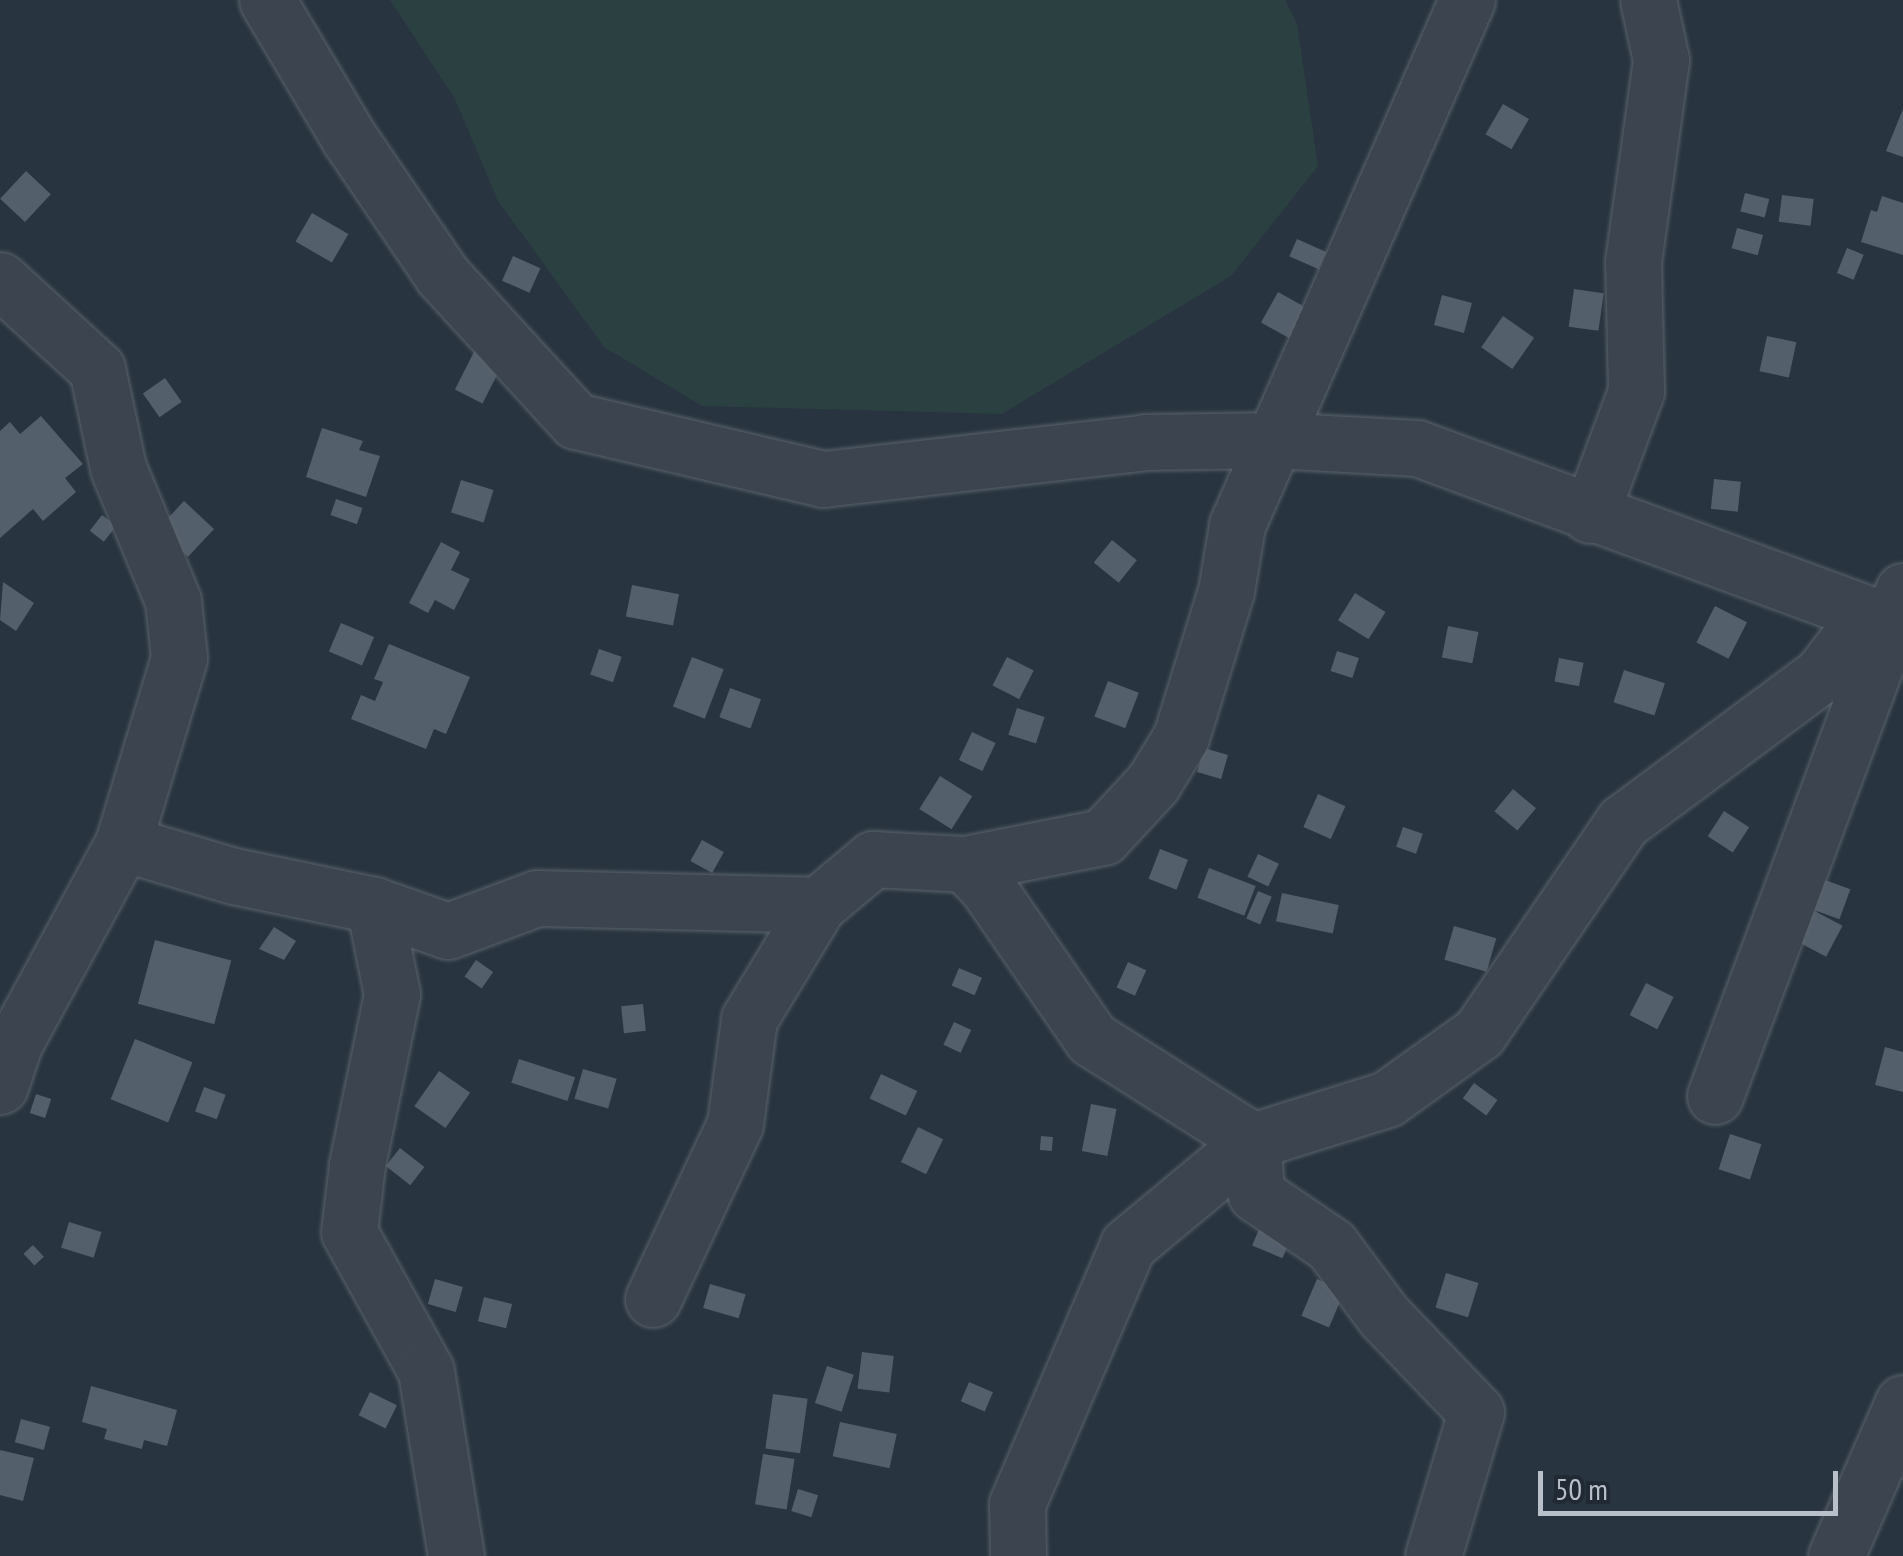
<!DOCTYPE html>
<style>
body{margin:0}
#map{position:relative;width:1903px;height:1556px;overflow:hidden;background:#28343f;font-family:"PT Sans Narrow",sans-serif}
div>[style]{position:absolute}
.green>*{inset:0;background:#2b4141}
.building>*{inset:0;background:#545f6c;transform-origin:0 0}
.roads{filter:drop-shadow(0 0 2px #5a636c) drop-shadow(0 0 2px #5a636c)}
.minor>*{height:55px;margin:-27.5px;padding:0 27.5px;transform-origin:27.5px;border-radius:27.5px;background:#3c454f}
span{translate:-50% -50%;white-space:nowrap;text-align:center;line-height:1.15;-webkit-text-stroke:9px #212a34;paint-order:stroke}
.scale{position:absolute;left:1538px;top:1471px;width:300px;height:45px;box-sizing:border-box;border:5px solid #b9c0c9;border-top:0;padding-left:12px;font-size:30px;line-height:35px;white-space:nowrap;color:#b9c0c9;-webkit-text-stroke:8px #212a34;paint-order:stroke}
</style>
<div id="map">
<div class="green">
<i style="clip-path:polygon(390px 0,1285px 0,1297px 24px,1318px 166px,1231px 276px,1002px 414px,702px 406px,604px 347px,498px 201px,455px 99px)"></i>
</div>
<div class="building">
<i style="left:1503px;top:104px;width:30px;height:35px;rotate:30deg"></i>
<i style="clip-path:polygon(1903px 109px,1903px 157px,1886px 151px)"></i>
<i style="left:26px;top:171px;width:34px;height:38px;rotate:43deg"></i>
<i style="left:1745px;top:193px;width:25px;height:19px;rotate:14deg"></i>
<i style="left:1782px;top:195px;width:32px;height:27px;rotate:7deg"></i>
<i style="clip-path:polygon(1882px 196px,1903px 203px,1903px 255px,1861px 242px,1871px 210px,1877px 212px)"></i>
<i style="left:312px;top:213px;width:42px;height:33px;rotate:30deg"></i>
<i style="left:1737px;top:228px;width:27px;height:21px;rotate:15deg"></i>
<i style="left:1297px;top:239px;width:32px;height:19px;rotate:24deg"></i>
<i style="left:1847px;top:248px;width:18px;height:27px;rotate:22deg"></i>
<i style="left:513px;top:256px;width:30px;height:27px;rotate:24deg"></i>
<i style="left:1574px;top:289px;width:30px;height:38px;rotate:8deg"></i>
<i style="left:1278px;top:292px;width:37px;height:35px;rotate:29deg"></i>
<i style="left:1442px;top:295px;width:31px;height:31px;rotate:15deg"></i>
<i style="left:1503px;top:316px;width:38px;height:38px;rotate:35deg"></i>
<i style="left:1767px;top:336px;width:30px;height:36px;rotate:12deg"></i>
<i style="left:478px;top:344px;width:31px;height:51px;rotate:27deg"></i>
<i style="left:165px;top:378px;width:29px;height:27px;rotate:55deg"></i>
<i style="clip-path:polygon(41px 416px,83px 464px,65px 478px,76px 492px,43px 521px,33px 509px,0 538px,0 431px,10px 422px,20px 434px)"></i>
<i style="clip-path:polygon(322px 428px,363px 441px,359px 450px,380px 456px,366px 497px,306px 477px)"></i>
<i style="left:1714px;top:479px;width:27px;height:30px;rotate:6deg"></i>
<i style="left:461px;top:480px;width:34px;height:34px;rotate:17deg"></i>
<i style="left:336px;top:499px;width:28px;height:17px;rotate:19deg"></i>
<i style="left:184px;top:501px;width:41px;height:38px;rotate:43deg"></i>
<i style="left:102px;top:515px;width:18px;height:20px;rotate:38deg"></i>
<i style="left:1112px;top:540px;width:32px;height:29px;rotate:39deg"></i>
<i style="clip-path:polygon(441px 542px,460px 552px,451px 570px,470px 579px,454px 610px,435px 600px,428px 613px,409px 603px)"></i>
<i style="clip-path:polygon(3px 582px,34px 603px,16px 631px,0 620px)"></i>
<i style="left:632px;top:585px;width:48px;height:32px;rotate:11deg"></i>
<i style="left:1355px;top:593px;width:36px;height:32px;rotate:32deg"></i>
<i style="left:1715px;top:606px;width:36px;height:41px;rotate:27deg"></i>
<i style="left:341px;top:623px;width:36px;height:31px;rotate:23deg"></i>
<i style="left:1448px;top:626px;width:31px;height:32px;rotate:11deg"></i>
<i style="clip-path:polygon(389px 644px,470px 677px,446px 734px,434px 729px,426px 749px,351px 719px,361px 695px,375px 701px,383px 682px,374px 679px)"></i>
<i style="left:599px;top:649px;width:24px;height:27px;rotate:19deg"></i>
<i style="left:1337px;top:651px;width:23px;height:21px;rotate:18deg"></i>
<i style="left:692px;top:657px;width:34px;height:53px;rotate:21deg"></i>
<i style="left:1007px;top:657px;width:30px;height:32px;rotate:27deg"></i>
<i style="left:1559px;top:658px;width:25px;height:24px;rotate:11deg"></i>
<i style="left:1624px;top:670px;width:43px;height:34px;rotate:18deg"></i>
<i style="left:1108px;top:681px;width:33px;height:38px;rotate:21deg"></i>
<i style="left:730px;top:688px;width:33px;height:31px;rotate:20deg"></i>
<i style="left:1017px;top:708px;width:29px;height:28px;rotate:18deg"></i>
<i style="left:972px;top:732px;width:26px;height:31px;rotate:25deg"></i>
<i style="left:1204px;top:748px;width:25px;height:25px;rotate:16deg"></i>
<i style="left:940px;top:776px;width:38px;height:39px;rotate:32deg"></i>
<i style="left:1513px;top:789px;width:30px;height:29px;rotate:40deg"></i>
<i style="left:1318px;top:794px;width:30px;height:36px;rotate:24deg"></i>
<i style="left:1724px;top:811px;width:30px;height:30px;rotate:33deg"></i>
<i style="left:1403px;top:827px;width:21px;height:21px;rotate:19deg"></i>
<i style="left:702px;top:840px;width:25px;height:24px;rotate:29deg"></i>
<i style="left:1160px;top:849px;width:30px;height:32px;rotate:21deg"></i>
<i style="left:1258px;top:854px;width:23px;height:25px;rotate:25deg"></i>
<i style="left:1209px;top:868px;width:50px;height:32px;rotate:21deg"></i>
<i style="left:1825px;top:880px;width:27px;height:32px;rotate:20deg"></i>
<i style="left:1258px;top:891px;width:15px;height:30px;rotate:23deg"></i>
<i style="left:1282px;top:893px;width:58px;height:29px;rotate:12deg"></i>
<i style="left:1809px;top:908px;width:38px;height:35px;rotate:28deg"></i>
<i style="left:1454px;top:926px;width:44px;height:35px;rotate:16deg"></i>
<i style="clip-path:polygon(274px 927px,296px 941px,284px 960px,259px 949px)"></i>
<i style="left:155px;top:940px;width:79px;height:66px;rotate:15deg"></i>
<i style="left:476px;top:960px;width:21px;height:20px;rotate:35deg"></i>
<i style="left:1128px;top:962px;width:20px;height:28px;rotate:24deg"></i>
<i style="left:959px;top:968px;width:25px;height:19px;rotate:23deg"></i>
<i style="left:1646px;top:983px;width:31px;height:36px;rotate:27deg"></i>
<i style="left:643px;top:1004px;width:27px;height:22px;rotate:84deg"></i>
<i style="left:954px;top:1022px;width:19px;height:25px;rotate:25deg"></i>
<i style="left:135px;top:1039px;width:62px;height:65px;rotate:22deg"></i>
<i style="clip-path:polygon(1885px 1047px,1903px 1052px,1903px 1092px,1875px 1085px)"></i>
<i style="left:519px;top:1059px;width:59px;height:25px;rotate:18deg"></i>
<i style="left:583px;top:1069px;width:35px;height:31px;rotate:16deg"></i>
<i style="left:439px;top:1071px;width:38px;height:43px;rotate:35deg"></i>
<i style="left:881px;top:1074px;width:40px;height:27px;rotate:25deg"></i>
<i style="left:1474px;top:1083px;width:29px;height:19px;rotate:36deg"></i>
<i style="left:204px;top:1087px;width:23px;height:26px;rotate:20deg"></i>
<i style="left:36px;top:1094px;width:16px;height:20px;rotate:18deg"></i>
<i style="left:1091px;top:1104px;width:26px;height:48px;rotate:11deg"></i>
<i style="left:918px;top:1127px;width:28px;height:39px;rotate:26deg"></i>
<i style="left:1730px;top:1134px;width:33px;height:37px;rotate:18deg"></i>
<i style="left:1041px;top:1136px;width:12px;height:14px;rotate:5deg"></i>
<i style="left:400px;top:1148px;width:31px;height:23px;rotate:38deg"></i>
<i style="left:1265px;top:1215px;width:33px;height:33px;rotate:23deg"></i>
<i style="left:69px;top:1222px;width:34px;height:27px;rotate:17deg"></i>
<i style="left:33px;top:1245px;width:16px;height:13px;rotate:47deg"></i>
<i style="left:1446px;top:1273px;width:34px;height:36px;rotate:17deg"></i>
<i style="left:435px;top:1279px;width:29px;height:26px;rotate:16deg"></i>
<i style="left:1317px;top:1279px;width:30px;height:40px;rotate:23deg"></i>
<i style="left:710px;top:1284px;width:37px;height:25px;rotate:16deg"></i>
<i style="left:484px;top:1297px;width:29px;height:25px;rotate:14deg"></i>
<i style="left:862px;top:1352px;width:32px;height:37px;rotate:7deg"></i>
<i style="left:827px;top:1366px;width:28px;height:39px;rotate:18deg"></i>
<i style="left:969px;top:1382px;width:26px;height:21px;rotate:23deg"></i>
<i style="clip-path:polygon(91px 1386px,177px 1410px,167px 1446px,144px 1440px,142px 1449px,104px 1439px,107px 1429px,82px 1422px)"></i>
<i style="left:370px;top:1392px;width:30px;height:26px;rotate:26deg"></i>
<i style="left:773px;top:1394px;width:35px;height:55px;rotate:8deg"></i>
<i style="left:21px;top:1419px;width:30px;height:24px;rotate:15deg"></i>
<i style="left:840px;top:1422px;width:58px;height:35px;rotate:12deg"></i>
<i style="clip-path:polygon(0 1450px,34px 1458px,23px 1501px,0 1495px)"></i>
<i style="left:763px;top:1454px;width:32px;height:51px;rotate:9deg"></i>
<i style="left:798px;top:1489px;width:21px;height:23px;rotate:17deg"></i>
</div>
<div class="roads">
<div class="minor">
<i style="left:267px;top:0;width:161px;rotate:59.3deg"></i>
<i style="left:349px;top:138px;width:166px;rotate:55.8deg"></i>
<i style="left:442px;top:275px;width:198px;rotate:47.5deg"></i>
<i style="left:576px;top:421px;width:254px;rotate:13.2deg"></i>
<i style="left:823px;top:479px;width:325px;rotate:-6.5deg"></i>
<i style="left:1146px;top:442px;width:128px;rotate:-0.9deg"></i>
<i style="left:1274px;top:440px;width:143px;rotate:3.2deg"></i>
<i style="left:1417px;top:448px;width:481px;rotate:20.2deg"></i>
<i style="left:1868px;top:614px;width:77px;rotate:127.6deg"></i>
<i style="left:1821px;top:675px;width:247px;rotate:143.4deg"></i>
<i style="left:1623px;top:822px;width:255px;rotate:124.3deg"></i>
<i style="left:1479px;top:1033px;width:113px;rotate:144.3deg"></i>
<i style="left:1387px;top:1099px;width:140px;rotate:162.6deg"></i>
<i style="left:1253px;top:1141px;width:163px;rotate:140.2deg"></i>
<i style="left:1128px;top:1245px;width:282px;rotate:113.2deg"></i>
<i style="left:1017px;top:1504px;width:52px;rotate:88.9deg"></i>
<i style="left:0;top:280px;width:132px;rotate:42.5deg"></i>
<i style="left:97px;top:369px;width:101px;rotate:78deg"></i>
<i style="left:118px;top:468px;width:144px;rotate:67.5deg"></i>
<i style="left:173px;top:601px;width:57px;rotate:84deg"></i>
<i style="left:179px;top:658px;width:193px;rotate:106.8deg"></i>
<i style="left:1590px;top:515px;width:132px;rotate:-69.6deg"></i>
<i style="left:1636px;top:391px;width:129px;rotate:-91.3deg"></i>
<i style="left:1633px;top:262px;width:204px;rotate:-82.1deg"></i>
<i style="left:1661px;top:60px;width:61px;rotate:-102.2deg"></i>
<i style="left:965px;top:864px;width:32px;rotate:46deg"></i>
<i style="left:987px;top:887px;width:185px;rotate:55.4deg"></i>
<i style="left:1092px;top:1039px;width:191px;rotate:32.4deg"></i>
<i style="left:1253px;top:1141px;width:53px;rotate:86.8deg"></i>
<i style="left:1256px;top:1194px;width:91px;rotate:34.2deg"></i>
<i style="left:1331px;top:1245px;width:89px;rotate:53.3deg"></i>
<i style="left:1384px;top:1316px;width:133px;rotate:46.2deg"></i>
<i style="left:1476px;top:1412px;width:150px;rotate:106.6deg"></i>
<i style="left:374px;top:905px;width:78px;rotate:19.4deg"></i>
<i style="left:448px;top:931px;width:95px;rotate:-20.3deg"></i>
<i style="left:537px;top:898px;width:281px;rotate:1.4deg"></i>
<i style="left:0;top:1086px;width:44px;rotate:-71.6deg"></i>
<i style="left:14px;top:1044px;width:229px;rotate:-61.5deg"></i>
<i style="left:123px;top:843px;width:116px;rotate:16.6deg"></i>
<i style="left:234px;top:876px;width:143px;rotate:11.7deg"></i>
<i style="left:374px;top:905px;width:91px;rotate:78.6deg"></i>
<i style="left:392px;top:994px;width:175px;rotate:101.6deg"></i>
<i style="left:357px;top:1165px;width:67px;rotate:96.8deg"></i>
<i style="left:349px;top:1232px;width:159px;rotate:61deg"></i>
<i style="left:426px;top:1371px;width:187px;rotate:80.8deg"></i>
<i style="left:1715px;top:1096px;width:539px;rotate:-69.58deg"></i>
<i style="left:653px;top:1299px;width:193px;rotate:-64.9deg"></i>
<i style="left:735px;top:1124px;width:106px;rotate:-82.4deg"></i>
<i style="left:749px;top:1019px;width:133px;rotate:-58.8deg"></i>
<i style="left:818px;top:905px;width:72px;rotate:-39.9deg"></i>
<i style="left:873px;top:859px;width:92px;rotate:3.1deg"></i>
<i style="left:965px;top:864px;width:141px;rotate:-11.1deg"></i>
<i style="left:1103px;top:837px;width:74px;rotate:-47.2deg"></i>
<i style="left:1153px;top:783px;width:54px;rotate:-58.7deg"></i>
<i style="left:1181px;top:737px;width:153px;rotate:-72.9deg"></i>
<i style="left:1226px;top:591px;width:67px;rotate:-80.5deg"></i>
<i style="left:1237px;top:525px;width:573px;rotate:-66.34deg"></i>
<i style="left:1836px;top:1556px;width:167px;rotate:-66.4deg"></i>
</div>
</div>
<div class="scale">50 m</div>
</div>
